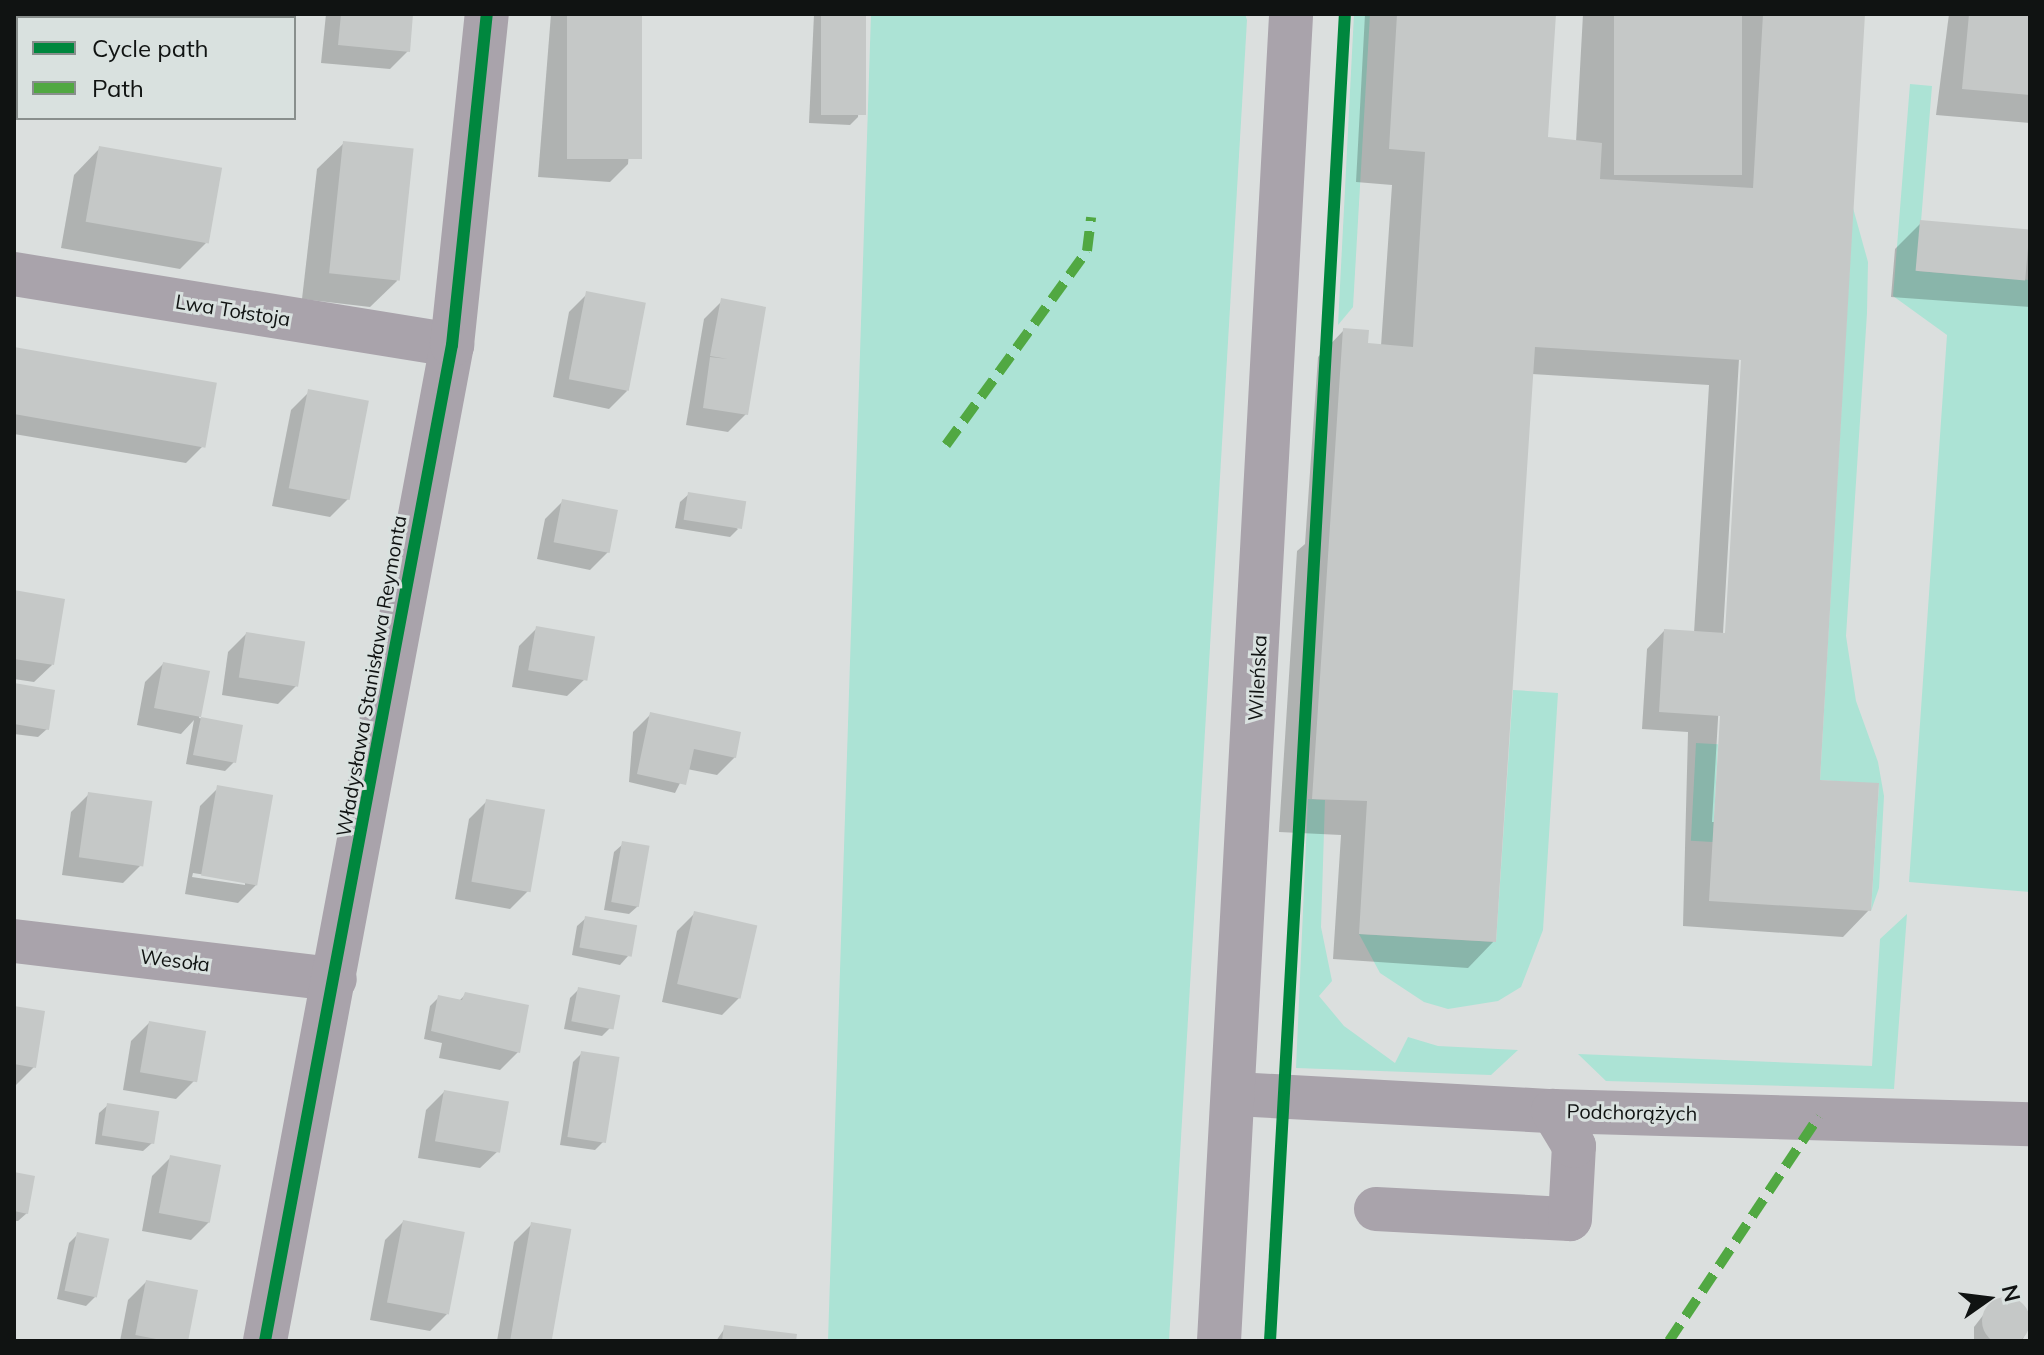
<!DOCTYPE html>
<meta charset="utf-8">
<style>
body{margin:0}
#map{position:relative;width:2044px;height:1355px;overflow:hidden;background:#dbdfde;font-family:Mulish,sans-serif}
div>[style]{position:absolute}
.green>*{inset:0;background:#ace3d5;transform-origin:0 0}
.shadow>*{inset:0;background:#0003}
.building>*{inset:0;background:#c5c8c7;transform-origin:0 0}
.round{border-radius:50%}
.minor>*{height:44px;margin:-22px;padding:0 22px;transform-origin:22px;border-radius:22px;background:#a9a3ab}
.quiet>*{height:10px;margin-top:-5px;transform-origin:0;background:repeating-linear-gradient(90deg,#51a842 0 20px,transparent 0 30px)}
.cycleway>*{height:12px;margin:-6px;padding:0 6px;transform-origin:6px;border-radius:6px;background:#00873e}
span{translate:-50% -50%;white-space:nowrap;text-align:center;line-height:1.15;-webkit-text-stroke:6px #d9e1df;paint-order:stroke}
.street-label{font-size:20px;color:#101312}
.frame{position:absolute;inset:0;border:16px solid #101312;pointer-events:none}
.legend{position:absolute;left:16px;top:16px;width:280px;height:104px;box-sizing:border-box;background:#d9e1df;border:2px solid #898f8d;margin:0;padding:10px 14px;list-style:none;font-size:24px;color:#101312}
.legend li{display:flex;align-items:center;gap:16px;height:40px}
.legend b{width:40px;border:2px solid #898f8d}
.north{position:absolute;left:1948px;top:1259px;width:80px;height:80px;-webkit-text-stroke:6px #d9e1df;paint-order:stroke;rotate:76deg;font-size:22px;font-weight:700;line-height:32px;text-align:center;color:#101312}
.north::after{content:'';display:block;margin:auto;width:28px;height:36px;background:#101312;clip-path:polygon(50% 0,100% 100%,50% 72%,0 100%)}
</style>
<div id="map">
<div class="green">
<i style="clip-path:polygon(871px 14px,1245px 14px,1247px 20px,1169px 1341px,828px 1341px)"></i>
<i style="clip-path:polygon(1354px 14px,1370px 14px,1353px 307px,1338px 325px)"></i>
<i style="clip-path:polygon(1910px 84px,1932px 86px,1917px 271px,2030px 280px,2030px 892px,1909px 882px,1947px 335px,1893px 296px)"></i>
<i style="clip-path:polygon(1853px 208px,1868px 262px,1867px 313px,1846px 636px,1856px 701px,1878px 762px,1884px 796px,1879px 888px,1871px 911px,1879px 784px,1820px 780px)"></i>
<i style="clip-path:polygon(1513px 690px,1558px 693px,1543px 930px,1521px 987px,1498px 1001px,1448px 1009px,1424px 1002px,1380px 973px,1359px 934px,1496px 942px)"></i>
<i style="left:1696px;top:743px;width:22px;height:98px;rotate:3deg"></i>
<i style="clip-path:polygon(1308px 799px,1325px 800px,1321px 927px,1332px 981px,1319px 996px,1344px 1026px,1395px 1063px,1408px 1037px,1438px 1046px,1518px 1050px,1491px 1075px,1296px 1068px)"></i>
<i style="clip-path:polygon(1907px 914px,1894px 1089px,1606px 1081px,1578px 1054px,1872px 1066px,1880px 939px)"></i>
</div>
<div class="shadow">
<i style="clip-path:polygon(326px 14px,411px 14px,408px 51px,390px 69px,321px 63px)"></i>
<i style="clip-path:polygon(551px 14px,640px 14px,628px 164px,610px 182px,538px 177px)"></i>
<i style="clip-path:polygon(814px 14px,864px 14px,858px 117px,850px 125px,809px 123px)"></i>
<i style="clip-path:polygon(evenodd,1365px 14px,1554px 14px,1546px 139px,1576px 142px,1583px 14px,1863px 14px,1818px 782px,1869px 910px,1843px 937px,1683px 926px,1688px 732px,1642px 729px,1647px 649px,1664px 631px,1694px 633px,1709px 385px,1532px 374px,1494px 941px,1468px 968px,1333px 959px,1341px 835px,1279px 832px,1297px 551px,1305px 544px,1318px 357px,1344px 330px,1366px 345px,1381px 346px,1392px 185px,1356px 182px,1365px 14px,1743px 355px,1716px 822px,1712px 822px,1739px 359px,1743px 355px)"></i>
<i style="clip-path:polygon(1949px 14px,2030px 14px,2030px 123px,1936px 115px)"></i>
<i style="clip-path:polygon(344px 143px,397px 281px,370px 307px,302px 299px,317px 169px)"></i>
<i style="clip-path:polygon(100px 148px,206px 243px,180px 269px,61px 248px,74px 175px)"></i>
<i style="clip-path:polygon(1921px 223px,2030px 231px,2030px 307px,1891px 297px,1895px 249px)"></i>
<i style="clip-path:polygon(587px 294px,627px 391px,609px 409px,553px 397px,569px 312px)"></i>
<i style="clip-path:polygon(722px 301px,746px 414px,728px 432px,686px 425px,704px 319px)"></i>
<i style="clip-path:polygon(14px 348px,204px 445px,186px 463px,14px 434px)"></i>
<i style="clip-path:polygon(309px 392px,348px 499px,330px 517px,272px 506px,291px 410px)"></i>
<i style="clip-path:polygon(689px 494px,738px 529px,730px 537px,675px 528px,680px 502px)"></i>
<i style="clip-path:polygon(563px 501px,608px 552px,590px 570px,537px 559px,545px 519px)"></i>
<i style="clip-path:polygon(14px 592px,52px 665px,34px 682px,14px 679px)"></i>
<i style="clip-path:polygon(537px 628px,585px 679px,567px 696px,512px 687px,519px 646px)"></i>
<i style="clip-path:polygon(246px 634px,296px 686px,278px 704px,222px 695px,228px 652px)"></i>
<i style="clip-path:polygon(163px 664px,207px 672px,199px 718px,241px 726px,234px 762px,225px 771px,186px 764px,194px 720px,181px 734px,137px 725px,145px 682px)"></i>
<i style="clip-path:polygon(14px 686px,47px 729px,38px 737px,14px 734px)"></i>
<i style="clip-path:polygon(651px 714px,735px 757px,717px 775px,687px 769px,675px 793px,629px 782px,633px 732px)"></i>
<i style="clip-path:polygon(evenodd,218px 788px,256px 885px,238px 903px,185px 894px,200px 806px,218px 788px,193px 873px,245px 881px,245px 885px,192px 877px,193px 873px)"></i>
<i style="clip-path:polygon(89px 794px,141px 865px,123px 883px,62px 875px,71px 812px)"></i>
<i style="clip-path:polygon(487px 801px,528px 891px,510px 909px,455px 899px,469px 819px)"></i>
<i style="clip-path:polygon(623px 844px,638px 906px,629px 914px,604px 910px,614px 852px)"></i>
<i style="clip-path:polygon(695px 913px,740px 997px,722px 1015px,662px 1002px,677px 931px)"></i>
<i style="clip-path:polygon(586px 918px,628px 956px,620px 965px,572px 955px,577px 926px)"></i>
<i style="clip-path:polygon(579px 989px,611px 1027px,602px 1036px,564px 1029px,570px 998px)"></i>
<i style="clip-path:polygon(466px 994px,518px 1052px,500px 1070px,439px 1058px,442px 1043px,424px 1039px,430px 1006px,439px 997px,458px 1002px)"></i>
<i style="clip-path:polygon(14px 1008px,34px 1067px,16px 1085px,14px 1084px)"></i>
<i style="clip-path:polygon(149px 1023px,194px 1081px,176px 1099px,123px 1090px,131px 1041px)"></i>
<i style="clip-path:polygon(582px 1053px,604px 1141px,595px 1150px,560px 1145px,573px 1062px)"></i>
<i style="clip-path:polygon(444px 1092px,498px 1151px,480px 1168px,418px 1158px,426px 1110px)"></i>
<i style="clip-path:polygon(108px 1105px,152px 1143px,143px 1151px,95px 1144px,99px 1113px)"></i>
<i style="clip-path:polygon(170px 1158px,209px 1222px,191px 1240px,142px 1231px,152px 1176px)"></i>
<i style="clip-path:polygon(14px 1174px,27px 1213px,18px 1221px,14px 1221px)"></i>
<i style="clip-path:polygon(403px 1222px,448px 1313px,430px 1331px,370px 1320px,385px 1240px)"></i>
<i style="clip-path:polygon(532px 1224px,568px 1231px,550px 1341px,497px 1341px,514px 1242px)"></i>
<i style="clip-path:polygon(78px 1234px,95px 1297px,86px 1306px,57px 1299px,69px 1243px)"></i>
<i style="clip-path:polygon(146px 1282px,196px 1292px,186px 1341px,120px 1341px,128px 1300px)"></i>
<i style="clip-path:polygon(2015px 1302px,2026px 1311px,2029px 1326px,2022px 1341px,1974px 1341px,1974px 1327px,1991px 1305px)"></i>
<i style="clip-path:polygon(725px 1328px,794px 1341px,716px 1341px)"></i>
</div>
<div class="building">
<i style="clip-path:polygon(341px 14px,413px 14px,410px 52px,338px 45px)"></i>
<i style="left:567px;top:14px;width:75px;height:145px"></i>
<i style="left:821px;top:14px;width:45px;height:101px"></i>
<i style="clip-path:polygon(1397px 14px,1556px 14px,1548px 137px,1602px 143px,1600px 179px,1753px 188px,1763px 14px,1865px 14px,1820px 780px,1879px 783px,1871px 911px,1709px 901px,1720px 716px,1659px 712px,1664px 629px,1725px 633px,1741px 360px,1535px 347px,1496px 942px,1359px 934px,1367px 801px,1312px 799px,1343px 328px,1369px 330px,1368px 343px,1413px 347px,1425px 152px,1389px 149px)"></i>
<i style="left:1614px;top:14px;width:128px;height:161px"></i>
<i style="clip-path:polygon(1969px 14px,2030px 14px,2030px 95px,1962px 89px)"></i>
<i style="left:343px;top:141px;width:71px;height:133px;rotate:6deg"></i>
<i style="left:99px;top:146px;width:125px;height:77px;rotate:10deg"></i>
<i style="left:1920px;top:220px;width:110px;height:51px;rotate:5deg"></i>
<i style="left:586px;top:291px;width:61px;height:90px;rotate:11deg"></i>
<i style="clip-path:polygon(721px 298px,766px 307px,748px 415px,703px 408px,710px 357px,728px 359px,710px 356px)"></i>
<i style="left:14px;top:347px;width:206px;height:66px;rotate:10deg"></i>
<i style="left:308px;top:389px;width:62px;height:101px;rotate:11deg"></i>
<i style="left:688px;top:492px;width:59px;height:28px;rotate:9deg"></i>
<i style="left:562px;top:499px;width:57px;height:44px;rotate:11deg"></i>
<i style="clip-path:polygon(14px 590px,65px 599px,54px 665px,14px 659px)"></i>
<i style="left:536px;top:626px;width:60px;height:45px;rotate:10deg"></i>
<i style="left:246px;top:632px;width:60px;height:46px;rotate:9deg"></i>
<i style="clip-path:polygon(163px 662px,210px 671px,201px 717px,243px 725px,236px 763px,193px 755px,201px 717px,154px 708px)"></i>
<i style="clip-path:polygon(14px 683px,55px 690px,49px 730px,14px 724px)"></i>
<i style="clip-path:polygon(650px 712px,741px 732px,736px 758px,694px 749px,686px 785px,637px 774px)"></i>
<i style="left:217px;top:785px;width:57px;height:92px;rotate:10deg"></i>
<i style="left:88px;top:792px;width:65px;height:66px;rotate:8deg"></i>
<i style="left:486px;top:799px;width:60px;height:84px;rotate:10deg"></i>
<i style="left:622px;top:841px;width:28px;height:62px;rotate:10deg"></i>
<i style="left:694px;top:911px;width:65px;height:75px;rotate:13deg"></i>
<i style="left:585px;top:916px;width:53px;height:32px;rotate:10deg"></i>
<i style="left:578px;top:987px;width:43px;height:35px;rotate:11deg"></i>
<i style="clip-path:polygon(465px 992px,529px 1005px,520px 1053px,431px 1031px,438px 995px,462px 1000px)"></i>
<i style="clip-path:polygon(14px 1006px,45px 1011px,36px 1068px,14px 1064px)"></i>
<i style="left:149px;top:1021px;width:58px;height:52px;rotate:10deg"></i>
<i style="left:581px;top:1051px;width:39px;height:87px;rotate:9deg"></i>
<i style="left:444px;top:1090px;width:66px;height:52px;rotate:10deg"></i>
<i style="left:107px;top:1103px;width:53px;height:33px;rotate:9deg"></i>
<i style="left:170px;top:1155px;width:52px;height:59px;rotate:11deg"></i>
<i style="clip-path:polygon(14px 1172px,35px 1176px,28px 1214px,14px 1211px)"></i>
<i style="left:403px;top:1220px;width:63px;height:84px;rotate:11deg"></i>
<i style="left:531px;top:1222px;width:41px;height:120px;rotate:10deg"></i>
<i style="left:77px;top:1232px;width:33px;height:60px;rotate:12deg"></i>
<i style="left:146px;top:1280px;width:53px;height:56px;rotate:11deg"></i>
<i class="round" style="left:1982px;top:1297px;width:48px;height:48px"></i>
<i style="clip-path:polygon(724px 1325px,797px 1334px,796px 1341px,722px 1341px)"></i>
</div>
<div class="minor">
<i style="left:14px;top:274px;width:444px;rotate:9.2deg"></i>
<i style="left:14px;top:941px;width:323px;rotate:6.8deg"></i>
<i style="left:1235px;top:1094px;width:318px;rotate:3.1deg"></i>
<i style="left:1553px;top:1111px;width:477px;rotate:1.6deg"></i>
<i style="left:1376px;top:1209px;width:194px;rotate:3deg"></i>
<i style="left:1570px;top:1219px;width:73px;rotate:-86.9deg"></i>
<i style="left:1574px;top:1146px;width:41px;rotate:-121deg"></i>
<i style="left:265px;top:1341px;width:1013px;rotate:-79.37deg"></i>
<i style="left:452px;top:345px;width:333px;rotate:-84deg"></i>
<i style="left:1219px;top:1341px;width:1329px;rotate:-86.89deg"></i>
</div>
<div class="quiet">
<i style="left:946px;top:445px;width:240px;rotate:-54deg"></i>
<i style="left:1087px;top:251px;width:34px;rotate:-83deg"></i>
<i style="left:1669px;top:1341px;width:270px;rotate:-56.3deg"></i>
</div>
<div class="cycleway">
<i style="left:265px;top:1341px;width:1013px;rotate:-79.37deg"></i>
<i style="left:452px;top:345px;width:333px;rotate:-84deg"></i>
<i style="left:1270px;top:1341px;width:1329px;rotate:-86.77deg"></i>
</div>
<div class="street-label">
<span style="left:233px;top:310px;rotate:9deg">Lwa Tołstoja</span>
<span style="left:371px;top:676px;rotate:-80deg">Władysława Stanisława Reymonta</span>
<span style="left:1257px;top:678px;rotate:-87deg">Wileńska</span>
<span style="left:175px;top:960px;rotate:7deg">Wesoła</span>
<span style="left:1632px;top:1112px;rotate:1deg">Podchorążych</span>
</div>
<div class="frame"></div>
<ul class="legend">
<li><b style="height:10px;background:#00873e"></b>Cycle path</li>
<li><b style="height:10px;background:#51a842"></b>Path</li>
</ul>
<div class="north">N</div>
</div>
